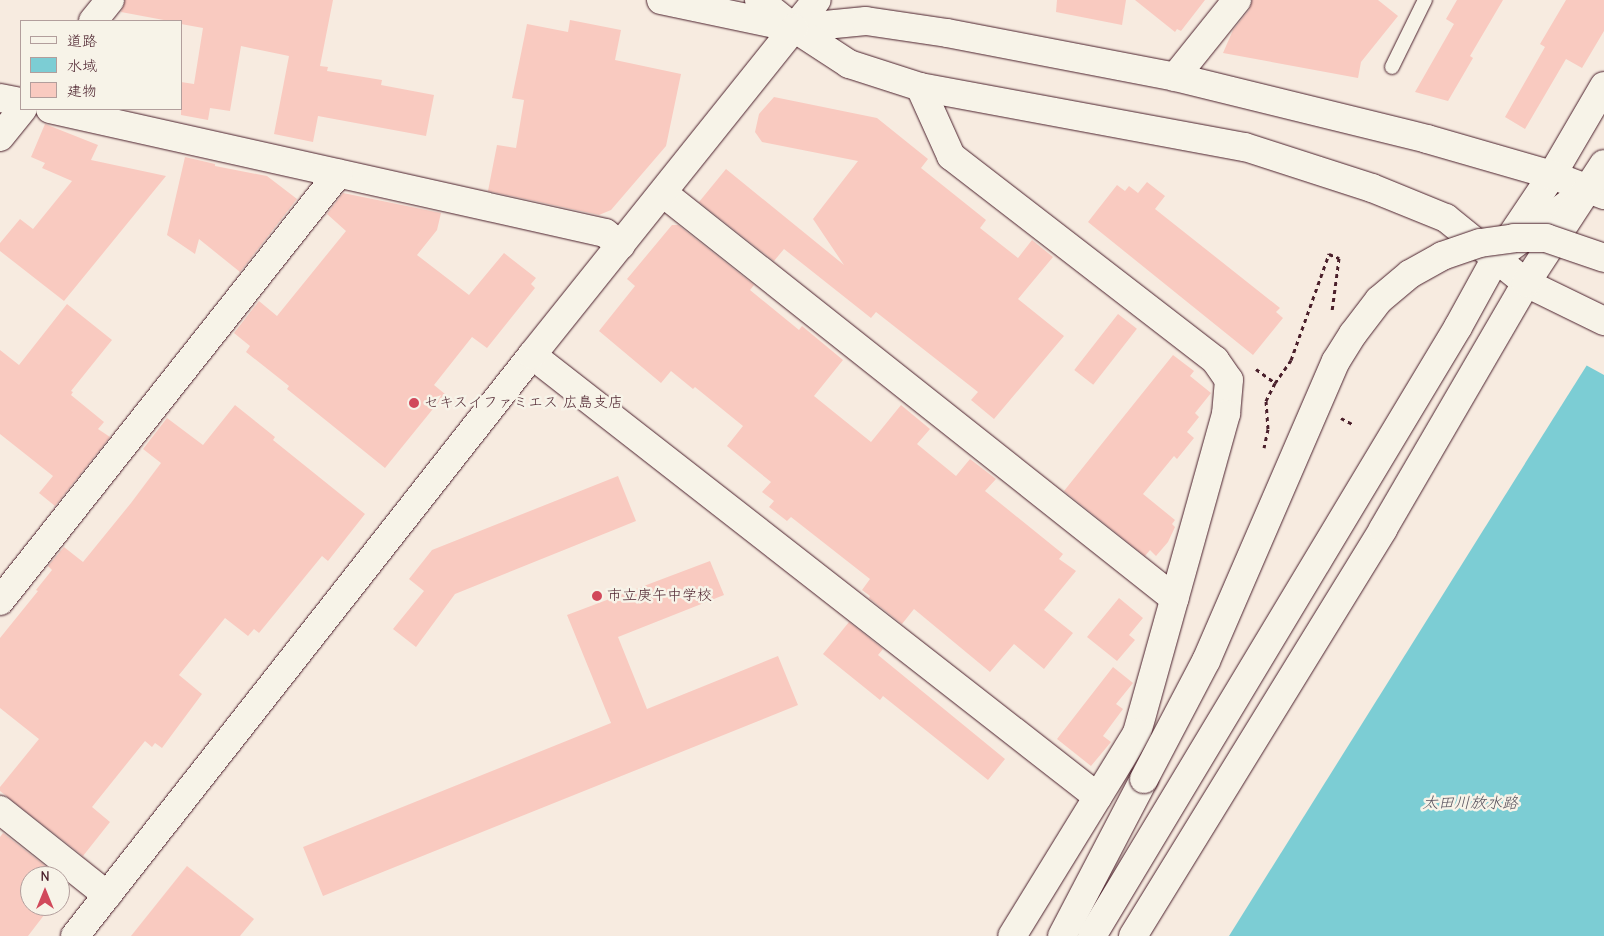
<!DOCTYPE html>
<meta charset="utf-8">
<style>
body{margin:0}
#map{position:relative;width:1604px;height:936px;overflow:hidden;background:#f7ebe0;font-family:"Comic Neue","Klee One",sans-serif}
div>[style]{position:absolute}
.water>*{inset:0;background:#7ccdd4}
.pier>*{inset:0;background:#f7ebe0}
.building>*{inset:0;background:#f9cac0;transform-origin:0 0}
.path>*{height:3px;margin-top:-1.5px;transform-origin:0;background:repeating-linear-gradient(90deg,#4a1f2b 0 4px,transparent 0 8px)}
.roads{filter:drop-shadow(0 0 1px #4a1f2b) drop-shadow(0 0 1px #4a1f2b)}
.service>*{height:14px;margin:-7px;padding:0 7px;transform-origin:7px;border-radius:7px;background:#f7f3e8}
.minor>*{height:28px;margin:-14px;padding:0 14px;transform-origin:14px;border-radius:14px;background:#f7f3e8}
.tertiary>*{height:28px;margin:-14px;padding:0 14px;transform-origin:14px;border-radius:14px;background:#f7f3e8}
.bridges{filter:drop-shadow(0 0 1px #4a1f2b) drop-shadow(0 0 1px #4a1f2b)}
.minor-bridge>*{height:28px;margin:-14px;padding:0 14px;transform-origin:14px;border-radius:14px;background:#f7f3e8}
.dots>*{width:14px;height:14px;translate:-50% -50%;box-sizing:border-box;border:2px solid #f7f3e8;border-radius:50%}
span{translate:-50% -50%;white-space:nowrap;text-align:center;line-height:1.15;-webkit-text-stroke:5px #f7f3e8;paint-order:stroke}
.poi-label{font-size:15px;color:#4a1f2b}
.left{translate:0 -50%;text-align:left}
.water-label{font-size:16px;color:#59535e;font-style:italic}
.legend{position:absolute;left:20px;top:20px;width:162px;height:90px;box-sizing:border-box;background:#f7f3e8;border:1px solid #b29e9c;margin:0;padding:6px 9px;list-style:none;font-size:15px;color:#4a1f2b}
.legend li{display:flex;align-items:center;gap:10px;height:25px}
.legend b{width:25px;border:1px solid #b29e9c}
.north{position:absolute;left:20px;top:866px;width:50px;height:50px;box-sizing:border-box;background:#f7f3e8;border:1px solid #b29e9c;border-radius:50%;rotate:0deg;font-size:14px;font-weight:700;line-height:20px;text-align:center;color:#4a1f2b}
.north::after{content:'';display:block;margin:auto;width:18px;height:22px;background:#d1495b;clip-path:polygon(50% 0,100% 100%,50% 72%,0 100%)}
</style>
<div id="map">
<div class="water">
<i style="clip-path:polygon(1604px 338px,1604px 936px,1229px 936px,1551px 422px)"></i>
</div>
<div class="pier">
<i style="clip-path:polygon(1604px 336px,1604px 375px,1584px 364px)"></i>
</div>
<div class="building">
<i style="clip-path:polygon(125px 0,333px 0,320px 66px,328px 67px,327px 71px,382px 80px,381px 85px,434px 95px,426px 136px,318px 116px,313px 142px,274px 134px,289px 56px,241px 46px,230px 111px,210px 108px,208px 120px,181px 115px,181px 82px,194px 84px,203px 28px,181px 24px,181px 21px,169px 21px,121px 12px)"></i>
<i style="clip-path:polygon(1057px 0,1126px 0,1122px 25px,1056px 12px)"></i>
<i style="clip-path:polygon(1135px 0,1205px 0,1181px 31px,1177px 29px,1175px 32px)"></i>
<i style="clip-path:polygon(1252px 0,1378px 0,1398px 16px,1361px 62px,1358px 78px,1223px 53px,1233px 30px,1249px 10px)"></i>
<i style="clip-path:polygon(1457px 0,1503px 0,1470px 56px,1473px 58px,1448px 101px,1415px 92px,1454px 24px,1446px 19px)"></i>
<i style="clip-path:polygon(1566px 0,1604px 0,1604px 31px,1582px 68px,1566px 59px,1525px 129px,1505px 117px,1545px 47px,1540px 44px)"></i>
<i style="clip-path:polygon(570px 20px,621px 30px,615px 60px,681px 74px,666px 146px,611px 210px,599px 215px,488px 191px,497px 145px,516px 148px,524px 100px,512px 98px,527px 24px,568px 32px)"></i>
<i style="clip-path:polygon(774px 97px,877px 118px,928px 159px,921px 168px,986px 220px,980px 228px,1018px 258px,1032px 240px,1053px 257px,1018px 299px,1064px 336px,994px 419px,971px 400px,978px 392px,876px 312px,871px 318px,784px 249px,774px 261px,699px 202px,726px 169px,844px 265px,813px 219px,858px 161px,762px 142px,755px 132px,759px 114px)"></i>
<i style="clip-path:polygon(45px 124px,98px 145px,91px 160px,166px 176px,64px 301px,0 251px,0 243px,20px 219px,33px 229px,72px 181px,42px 168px,45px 163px,31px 157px)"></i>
<i style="clip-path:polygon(185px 157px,215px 164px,215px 166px,267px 176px,297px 199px,240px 272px,199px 239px,195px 254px,167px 235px)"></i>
<i style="clip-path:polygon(1147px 182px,1165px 196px,1155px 209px,1280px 308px,1276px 312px,1283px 318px,1253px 355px,1088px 222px,1117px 185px,1125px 191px,1129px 186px,1138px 193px)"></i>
<i style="clip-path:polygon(343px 193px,441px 213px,437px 230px,417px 255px,469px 295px,504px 253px,536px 278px,531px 284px,535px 288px,487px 348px,472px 337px,434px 385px,445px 394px,385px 468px,287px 389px,289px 386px,246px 352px,250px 346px,234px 333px,259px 301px,277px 316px,346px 231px,327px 214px)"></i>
<i style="clip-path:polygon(672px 225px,678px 225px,754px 285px,750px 290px,799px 330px,802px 326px,843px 360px,814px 396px,871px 442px,901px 405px,930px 429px,917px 444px,956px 476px,970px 459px,996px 479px,985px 491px,1063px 554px,1059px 559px,1076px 571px,1044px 610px,1073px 633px,1044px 669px,1014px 644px,990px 672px,914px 609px,902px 624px,869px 598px,870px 596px,862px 590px,870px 579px,791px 517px,787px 521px,769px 507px,774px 501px,762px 492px,771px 482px,727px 446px,743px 426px,695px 387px,693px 389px,671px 371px,661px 383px,599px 331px,635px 286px,627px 279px)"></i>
<i style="clip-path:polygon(67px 304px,112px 340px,71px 391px,73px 392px,71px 395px,104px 422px,98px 429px,110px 437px,55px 506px,39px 493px,53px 476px,0 434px,0 350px,19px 365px)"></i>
<i style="left:1118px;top:314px;width:24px;height:71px;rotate:38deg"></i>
<i style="clip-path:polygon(1173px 355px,1194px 371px,1190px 376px,1211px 393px,1195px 413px,1199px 417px,1187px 432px,1194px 438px,1177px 459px,1174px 456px,1143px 494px,1175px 520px,1172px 524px,1175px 527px,1168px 542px,1156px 556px,1150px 550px,1145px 556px,1064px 491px)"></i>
<i style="clip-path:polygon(235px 405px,275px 437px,273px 440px,365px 514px,328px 561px,322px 556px,259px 633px,254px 629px,248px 636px,225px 618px,179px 675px,202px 694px,162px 748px,155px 743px,152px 747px,145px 741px,92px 807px,110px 822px,83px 856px,0 791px,0 787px,39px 739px,0 708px,0 638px,38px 591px,36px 590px,52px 570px,48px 566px,64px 547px,83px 562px,131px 503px,161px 463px,143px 449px,167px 418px,203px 445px)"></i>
<i style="clip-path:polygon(618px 476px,636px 521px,455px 594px,416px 647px,393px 629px,424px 591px,409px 579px,432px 550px)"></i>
<i style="clip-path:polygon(710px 561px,724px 595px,618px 637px,647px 709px,778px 656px,798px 705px,323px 896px,303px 847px,611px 723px,567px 615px)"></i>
<i style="clip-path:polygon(1119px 598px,1143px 618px,1129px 635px,1135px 640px,1117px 661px,1087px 637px)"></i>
<i style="clip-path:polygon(849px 622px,883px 649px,878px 655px,1005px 759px,988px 780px,883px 696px,880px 700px,823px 654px)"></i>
<i style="clip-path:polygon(1113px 667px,1133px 683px,1116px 704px,1123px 709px,1103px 736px,1111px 742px,1091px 766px,1057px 739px)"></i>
<i style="clip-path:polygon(3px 833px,58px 876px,30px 876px,30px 906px,51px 906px,28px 936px,0 936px,0 837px)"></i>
<i style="clip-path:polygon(187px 866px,254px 919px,240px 936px,131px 936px)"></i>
<i style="clip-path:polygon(60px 878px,68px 885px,60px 895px)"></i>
</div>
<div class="path">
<i style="left:1256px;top:369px;width:24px;rotate:36deg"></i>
<i style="left:1275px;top:383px;width:20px;rotate:117deg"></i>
<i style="left:1266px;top:401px;width:28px;rotate:86deg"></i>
<i style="left:1268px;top:429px;width:19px;rotate:102deg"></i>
<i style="left:1275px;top:383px;width:28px;rotate:-55deg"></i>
<i style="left:1291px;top:360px;width:113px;rotate:-70.3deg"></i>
<i style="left:1329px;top:254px;width:11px;rotate:22deg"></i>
<i style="left:1339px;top:258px;width:53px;rotate:97.5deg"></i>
<i style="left:1341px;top:418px;width:15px;rotate:28deg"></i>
</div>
<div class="roads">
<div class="service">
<i style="left:1392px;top:67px;width:75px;rotate:-63.8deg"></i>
</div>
<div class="minor">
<i style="left:759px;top:0;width:45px;rotate:38.7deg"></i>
<i style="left:794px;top:28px;width:36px;rotate:-51deg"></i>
<i style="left:93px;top:21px;width:27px;rotate:-51deg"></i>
<i style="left:1175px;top:77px;width:99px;rotate:-51.2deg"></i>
<i style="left:920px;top:87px;width:76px;rotate:65.8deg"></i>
<i style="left:951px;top:156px;width:334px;rotate:37.7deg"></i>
<i style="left:1215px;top:360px;width:24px;rotate:55deg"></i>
<i style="left:1229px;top:380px;width:34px;rotate:95deg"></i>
<i style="left:1226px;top:414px;width:331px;rotate:105.6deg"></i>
<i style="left:1137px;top:733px;width:238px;rotate:121.6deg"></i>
<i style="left:0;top:98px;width:21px;rotate:11deg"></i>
<i style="left:50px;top:109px;width:569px;rotate:12.59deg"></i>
<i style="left:605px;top:233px;width:20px;rotate:37deg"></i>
<i style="left:0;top:137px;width:36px;rotate:-51deg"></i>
<i style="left:663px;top:193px;width:653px;rotate:38.41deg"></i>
<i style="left:1499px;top:254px;width:95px;rotate:-56.1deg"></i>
<i style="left:1552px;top:175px;width:103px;rotate:-59.7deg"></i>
<i style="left:532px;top:355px;width:718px;rotate:37.99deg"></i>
<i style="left:0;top:601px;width:545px;rotate:-51.64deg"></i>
<i style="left:0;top:810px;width:137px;rotate:38.5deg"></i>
<i style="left:1062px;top:936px;width:177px;rotate:-62.4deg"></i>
</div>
<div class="tertiary">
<i style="left:661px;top:0;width:136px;rotate:11.9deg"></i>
<i style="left:794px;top:28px;width:72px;rotate:-5.6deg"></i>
<i style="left:866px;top:21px;width:82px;rotate:8.4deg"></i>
<i style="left:947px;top:33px;width:232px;rotate:10.9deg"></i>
<i style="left:1175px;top:77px;width:260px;rotate:13.8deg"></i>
<i style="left:1427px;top:139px;width:130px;rotate:16.1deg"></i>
<i style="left:1552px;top:175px;width:56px;rotate:21deg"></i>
<i style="left:794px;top:28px;width:66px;rotate:33.2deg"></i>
<i style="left:849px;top:64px;width:75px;rotate:17.9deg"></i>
<i style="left:920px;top:87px;width:330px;rotate:10.5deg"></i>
<i style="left:1245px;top:147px;width:133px;rotate:17.9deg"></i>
<i style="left:1372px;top:188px;width:80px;rotate:22.1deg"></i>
<i style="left:1446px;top:218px;width:103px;rotate:39.1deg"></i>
<i style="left:1526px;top:283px;width:87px;rotate:26deg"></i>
<i style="left:75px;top:936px;width:739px;rotate:-51.81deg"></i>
<i style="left:532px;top:355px;width:419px;rotate:-51.3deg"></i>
<i style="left:1092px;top:936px;width:711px;rotate:-58.99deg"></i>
<i style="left:1458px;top:327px;width:79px;rotate:-61.2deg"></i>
<i style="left:1496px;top:258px;width:115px;rotate:-36.9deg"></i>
<i style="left:1133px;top:936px;width:478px;rotate:-58.4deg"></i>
<i style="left:1383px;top:529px;width:285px;rotate:-59.8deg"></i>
<i style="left:1526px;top:283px;width:142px;rotate:-56.8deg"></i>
</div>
</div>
<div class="bridges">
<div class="minor-bridge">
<i style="left:1144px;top:779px;width:133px;rotate:-62.3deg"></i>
<i style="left:1206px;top:661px;width:327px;rotate:-66.6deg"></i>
<i style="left:1336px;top:361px;width:32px;rotate:-58deg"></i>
<i style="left:1353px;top:334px;width:43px;rotate:-52.6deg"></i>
<i style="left:1379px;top:300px;width:40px;rotate:-40deg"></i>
<i style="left:1410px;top:274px;width:37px;rotate:-29deg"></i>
<i style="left:1442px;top:256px;width:40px;rotate:-18.9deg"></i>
<i style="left:1480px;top:243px;width:34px;rotate:-8deg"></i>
<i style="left:1514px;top:238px;width:32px"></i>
<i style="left:1546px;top:238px;width:61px;rotate:19deg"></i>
</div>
</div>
<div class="dots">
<i style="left:414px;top:403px;background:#d1495b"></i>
<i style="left:597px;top:596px;background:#d1495b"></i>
</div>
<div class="poi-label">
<span class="left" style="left:424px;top:403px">セキスイファミエス 広島支店</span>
<span class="left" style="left:607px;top:596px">市立庚午中学校</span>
</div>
<div class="water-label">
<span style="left:1470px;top:803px">太田川放水路</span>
</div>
<ul class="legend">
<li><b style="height:6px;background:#f7f3e8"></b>道路</li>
<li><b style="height:14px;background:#7ccdd4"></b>水域</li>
<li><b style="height:14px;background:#f9cac0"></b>建物</li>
</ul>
<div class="north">N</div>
</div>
